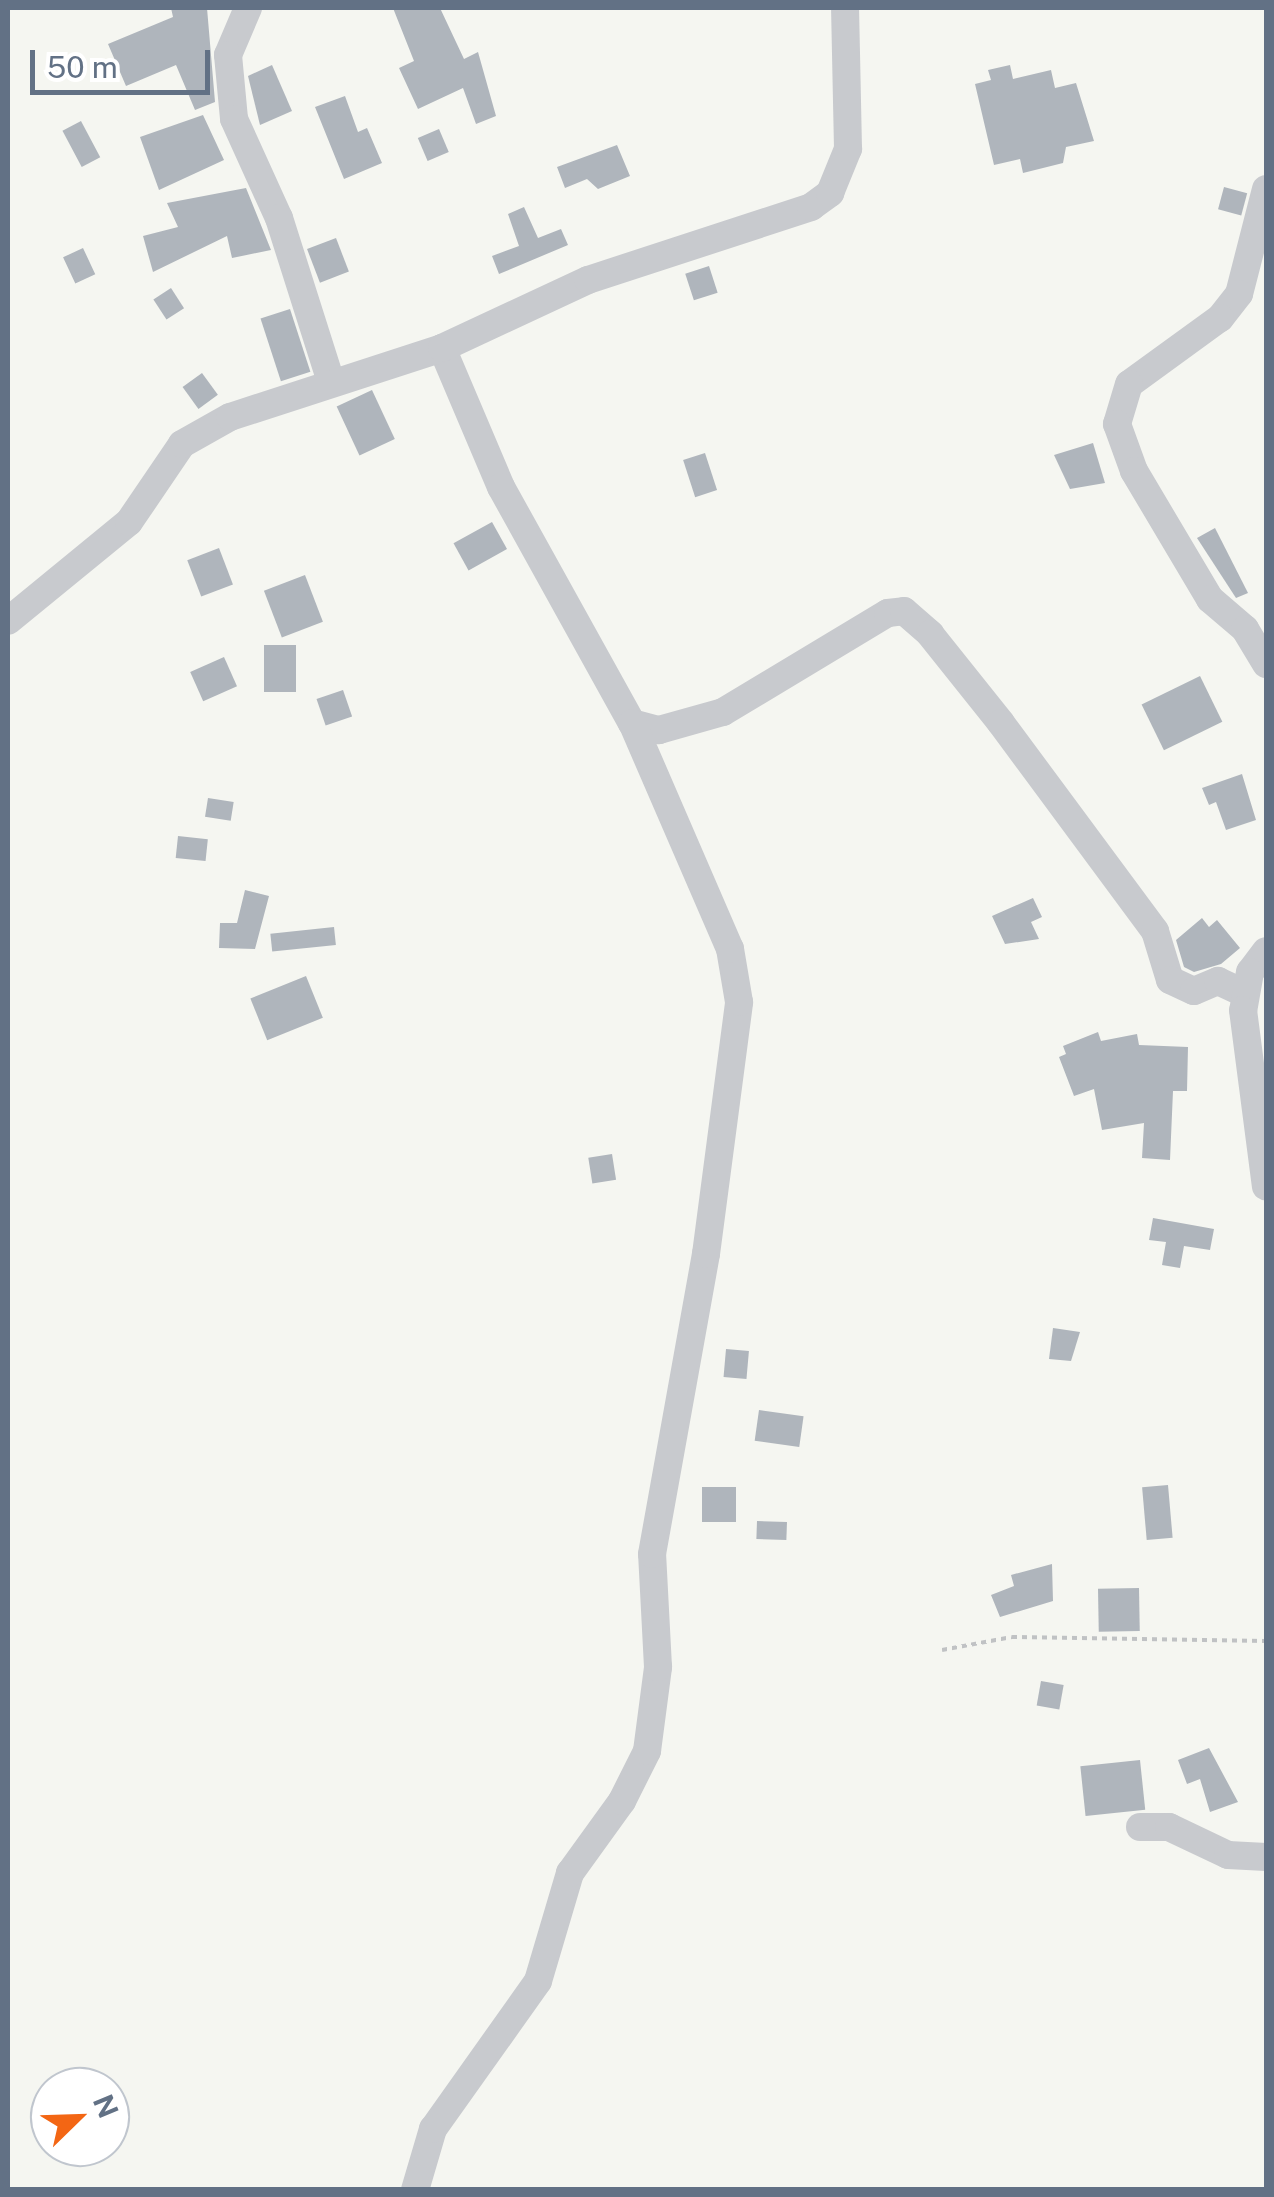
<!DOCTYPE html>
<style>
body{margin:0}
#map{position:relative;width:1274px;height:2197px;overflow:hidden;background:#f5f6f1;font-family:"Public Sans",sans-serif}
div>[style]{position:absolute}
.building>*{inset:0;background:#afb5bc;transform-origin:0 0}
.path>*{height:4px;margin-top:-2px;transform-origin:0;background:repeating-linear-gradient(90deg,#c0c2c4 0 5px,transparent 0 10px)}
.street>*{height:28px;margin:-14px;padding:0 14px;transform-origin:14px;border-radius:14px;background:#c8cace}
span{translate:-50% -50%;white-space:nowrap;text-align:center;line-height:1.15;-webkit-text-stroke:10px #fff;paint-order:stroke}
.frame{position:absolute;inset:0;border:10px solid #627185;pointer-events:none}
.north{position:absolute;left:30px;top:2067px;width:100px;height:100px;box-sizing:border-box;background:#fff;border:2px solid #c0c6ce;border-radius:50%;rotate:67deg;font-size:28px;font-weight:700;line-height:40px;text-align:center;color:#627185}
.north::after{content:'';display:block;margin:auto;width:35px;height:45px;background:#f36614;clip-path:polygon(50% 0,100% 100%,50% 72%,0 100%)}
.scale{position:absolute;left:30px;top:50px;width:180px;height:45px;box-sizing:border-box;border:5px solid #627185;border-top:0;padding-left:12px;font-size:30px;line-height:35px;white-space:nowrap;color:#627185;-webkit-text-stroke:8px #fff;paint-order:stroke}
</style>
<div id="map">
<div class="building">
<i style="clip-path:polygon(171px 8px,207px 8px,215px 102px,195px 110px,176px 65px,126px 86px,108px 44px,173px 17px)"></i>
<i style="clip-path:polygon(393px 8px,440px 8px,464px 59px,478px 52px,496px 116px,476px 124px,463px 88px,418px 109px,399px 68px,414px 61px)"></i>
<i style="clip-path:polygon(272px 65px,292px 111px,260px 125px,248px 76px)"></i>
<i style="clip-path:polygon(1010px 65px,1013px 79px,1051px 70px,1055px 88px,1076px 83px,1094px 141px,1066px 147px,1063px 163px,1023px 173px,1020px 159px,994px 165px,975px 84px,991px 80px,988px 70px)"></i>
<i style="clip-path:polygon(345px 96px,358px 132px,367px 128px,382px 163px,344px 179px,315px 107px)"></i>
<i style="clip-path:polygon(203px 115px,224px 160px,159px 190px,140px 137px)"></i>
<i style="left:81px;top:121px;width:41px;height:21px;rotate:62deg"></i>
<i style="left:439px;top:129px;width:25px;height:23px;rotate:67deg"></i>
<i style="clip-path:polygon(617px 145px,630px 176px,598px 189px,587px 179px,565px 188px,557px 167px)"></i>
<i style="left:1224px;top:187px;width:24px;height:23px;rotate:15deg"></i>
<i style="clip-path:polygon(246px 188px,271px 250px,232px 258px,227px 236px,153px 272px,143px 236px,178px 227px,167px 203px)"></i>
<i style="clip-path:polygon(524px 207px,538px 238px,561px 229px,568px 245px,499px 274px,492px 256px,519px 246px,508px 214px)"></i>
<i style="left:336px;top:238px;width:36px;height:31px;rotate:69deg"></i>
<i style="left:83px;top:248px;width:29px;height:22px;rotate:65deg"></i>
<i style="left:709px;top:266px;width:28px;height:25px;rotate:72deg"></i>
<i style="left:171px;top:288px;width:24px;height:21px;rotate:57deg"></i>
<i style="left:290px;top:309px;width:66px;height:31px;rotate:72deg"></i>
<i style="left:202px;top:373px;width:27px;height:24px;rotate:54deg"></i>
<i style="left:372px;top:390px;width:54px;height:39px;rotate:65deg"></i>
<i style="clip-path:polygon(1093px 443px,1105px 483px,1070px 489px,1054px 455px)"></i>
<i style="left:705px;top:453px;width:39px;height:23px;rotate:72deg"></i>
<i style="left:492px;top:522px;width:31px;height:44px;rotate:61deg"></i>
<i style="clip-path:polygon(1215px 528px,1248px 593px,1236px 598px,1197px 538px)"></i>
<i style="left:219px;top:548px;width:39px;height:34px;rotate:69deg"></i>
<i style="left:305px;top:575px;width:50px;height:44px;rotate:69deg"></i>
<i style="left:264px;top:645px;width:32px;height:47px"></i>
<i style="left:224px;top:657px;width:32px;height:37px;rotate:66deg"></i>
<i style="left:1200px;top:676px;width:51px;height:65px;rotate:64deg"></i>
<i style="left:343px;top:690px;width:28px;height:28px;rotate:71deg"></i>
<i style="clip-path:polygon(1242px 774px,1256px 820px,1226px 830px,1216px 802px,1209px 805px,1202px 788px)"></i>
<i style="left:208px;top:798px;width:26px;height:19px;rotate:9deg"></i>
<i style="left:178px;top:836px;width:30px;height:22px;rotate:6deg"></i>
<i style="clip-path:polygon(245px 890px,269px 896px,255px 949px,219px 948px,220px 923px,237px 923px)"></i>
<i style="clip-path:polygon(1033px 898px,1042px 917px,1031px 922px,1039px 939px,1005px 944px,992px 916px)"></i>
<i style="clip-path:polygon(1202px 918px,1209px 927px,1217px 920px,1240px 948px,1221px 964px,1194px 972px,1184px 967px,1176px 940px)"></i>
<i style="left:334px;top:927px;width:18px;height:64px;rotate:84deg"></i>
<i style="left:306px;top:976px;width:45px;height:60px;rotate:68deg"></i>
<i style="clip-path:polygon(1098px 1032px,1101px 1041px,1137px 1034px,1139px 1045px,1188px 1047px,1187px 1091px,1173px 1091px,1170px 1160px,1142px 1158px,1144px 1123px,1102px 1130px,1094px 1089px,1074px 1096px,1059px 1057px,1066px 1054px,1063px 1046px)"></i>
<i style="left:612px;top:1154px;width:26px;height:24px;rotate:81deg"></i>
<i style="clip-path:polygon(1153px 1218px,1214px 1229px,1210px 1250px,1184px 1246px,1180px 1268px,1162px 1265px,1166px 1242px,1149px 1240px)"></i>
<i style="clip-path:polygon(1053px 1328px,1080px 1332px,1071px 1361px,1049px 1359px)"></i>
<i style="left:726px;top:1349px;width:23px;height:28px;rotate:5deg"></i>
<i style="left:759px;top:1410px;width:45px;height:31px;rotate:8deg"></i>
<i style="left:1168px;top:1485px;width:53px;height:26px;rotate:85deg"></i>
<i style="left:702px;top:1487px;width:34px;height:35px"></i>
<i style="left:757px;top:1521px;width:30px;height:18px;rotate:2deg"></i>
<i style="clip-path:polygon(1052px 1564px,1053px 1601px,1000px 1617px,991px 1595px,1014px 1586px,1011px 1575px)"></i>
<i style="left:1139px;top:1588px;width:43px;height:41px;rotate:89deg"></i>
<i style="left:1041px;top:1681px;width:23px;height:25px;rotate:10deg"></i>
<i style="clip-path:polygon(1209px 1748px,1238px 1802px,1210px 1812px,1200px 1779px,1187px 1784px,1178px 1760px)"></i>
<i style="left:1140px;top:1760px;width:50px;height:60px;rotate:84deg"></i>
</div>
<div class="path">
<i style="left:942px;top:1650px;width:71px;rotate:-10.5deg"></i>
<i style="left:1012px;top:1637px;width:254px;rotate:0.9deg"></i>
</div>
<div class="street">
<i style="left:248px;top:8px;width:51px;rotate:113.1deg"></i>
<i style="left:228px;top:55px;width:64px;rotate:84.6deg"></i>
<i style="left:234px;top:119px;width:109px;rotate:65.6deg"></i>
<i style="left:279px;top:218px;width:169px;rotate:72.4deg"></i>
<i style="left:1266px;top:189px;width:108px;rotate:104.4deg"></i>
<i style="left:1239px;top:294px;width:31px;rotate:128deg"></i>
<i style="left:1220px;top:318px;width:112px;rotate:144deg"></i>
<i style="left:1129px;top:384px;width:42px;rotate:106.7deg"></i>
<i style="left:1117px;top:424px;width:50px;rotate:70.1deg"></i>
<i style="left:1134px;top:471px;width:149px;rotate:59.3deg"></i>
<i style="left:1210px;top:599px;width:46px;rotate:40.6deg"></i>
<i style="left:1245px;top:629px;width:41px;rotate:59deg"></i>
<i style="left:442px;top:348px;width:151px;rotate:67deg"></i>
<i style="left:501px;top:487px;width:270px;rotate:61deg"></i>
<i style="left:632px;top:723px;width:28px;rotate:15deg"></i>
<i style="left:659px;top:730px;width:66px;rotate:-15.7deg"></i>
<i style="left:723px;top:712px;width:192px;rotate:-31deg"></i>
<i style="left:888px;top:613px;width:16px;rotate:-7deg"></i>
<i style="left:904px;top:611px;width:35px;rotate:41deg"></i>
<i style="left:930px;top:634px;width:114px;rotate:51.4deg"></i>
<i style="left:1001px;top:723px;width:259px;rotate:53.5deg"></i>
<i style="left:1155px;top:931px;width:51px;rotate:73deg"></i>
<i style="left:1170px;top:980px;width:26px;rotate:25deg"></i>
<i style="left:1194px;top:991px;width:26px;rotate:-23deg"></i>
<i style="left:1218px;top:981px;width:29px;rotate:25deg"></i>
<i style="left:8px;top:621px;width:156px;rotate:-39.3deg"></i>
<i style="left:129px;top:522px;width:94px;rotate:-55.8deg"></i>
<i style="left:182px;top:444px;width:55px;rotate:-29.4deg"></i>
<i style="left:230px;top:417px;width:223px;rotate:-18deg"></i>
<i style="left:442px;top:348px;width:161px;rotate:-25deg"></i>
<i style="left:588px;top:280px;width:235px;rotate:-18.1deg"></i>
<i style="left:811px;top:207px;width:24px;rotate:-36deg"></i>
<i style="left:830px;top:193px;width:48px;rotate:-67.8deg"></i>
<i style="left:848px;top:149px;width:141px;rotate:-91.2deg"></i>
<i style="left:1266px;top:951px;width:26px;rotate:127deg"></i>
<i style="left:1250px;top:972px;width:39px;rotate:100deg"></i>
<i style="left:1243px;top:1010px;width:178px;rotate:82.6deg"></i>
<i style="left:1140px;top:1827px;width:29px"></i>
<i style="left:1169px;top:1827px;width:65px;rotate:25.4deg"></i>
<i style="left:1228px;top:1855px;width:38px;rotate:3deg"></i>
<i style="left:415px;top:2190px;width:64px;rotate:-73.6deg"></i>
<i style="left:433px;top:2129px;width:181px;rotate:-54.6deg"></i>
<i style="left:538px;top:1981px;width:113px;rotate:-73.5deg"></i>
<i style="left:570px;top:1873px;width:89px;rotate:-54.2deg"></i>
<i style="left:622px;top:1801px;width:56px;rotate:-63.4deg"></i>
<i style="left:647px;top:1751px;width:85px;rotate:-82.5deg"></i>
<i style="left:658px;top:1667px;width:113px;rotate:-93deg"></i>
<i style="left:652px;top:1554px;width:305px;rotate:-79.8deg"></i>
<i style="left:706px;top:1254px;width:254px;rotate:-82.5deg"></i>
<i style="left:739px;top:1002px;width:54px;rotate:-99.6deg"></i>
<i style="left:730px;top:949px;width:246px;rotate:-113.4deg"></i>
</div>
<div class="frame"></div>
<div class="north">N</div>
<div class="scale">50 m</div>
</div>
